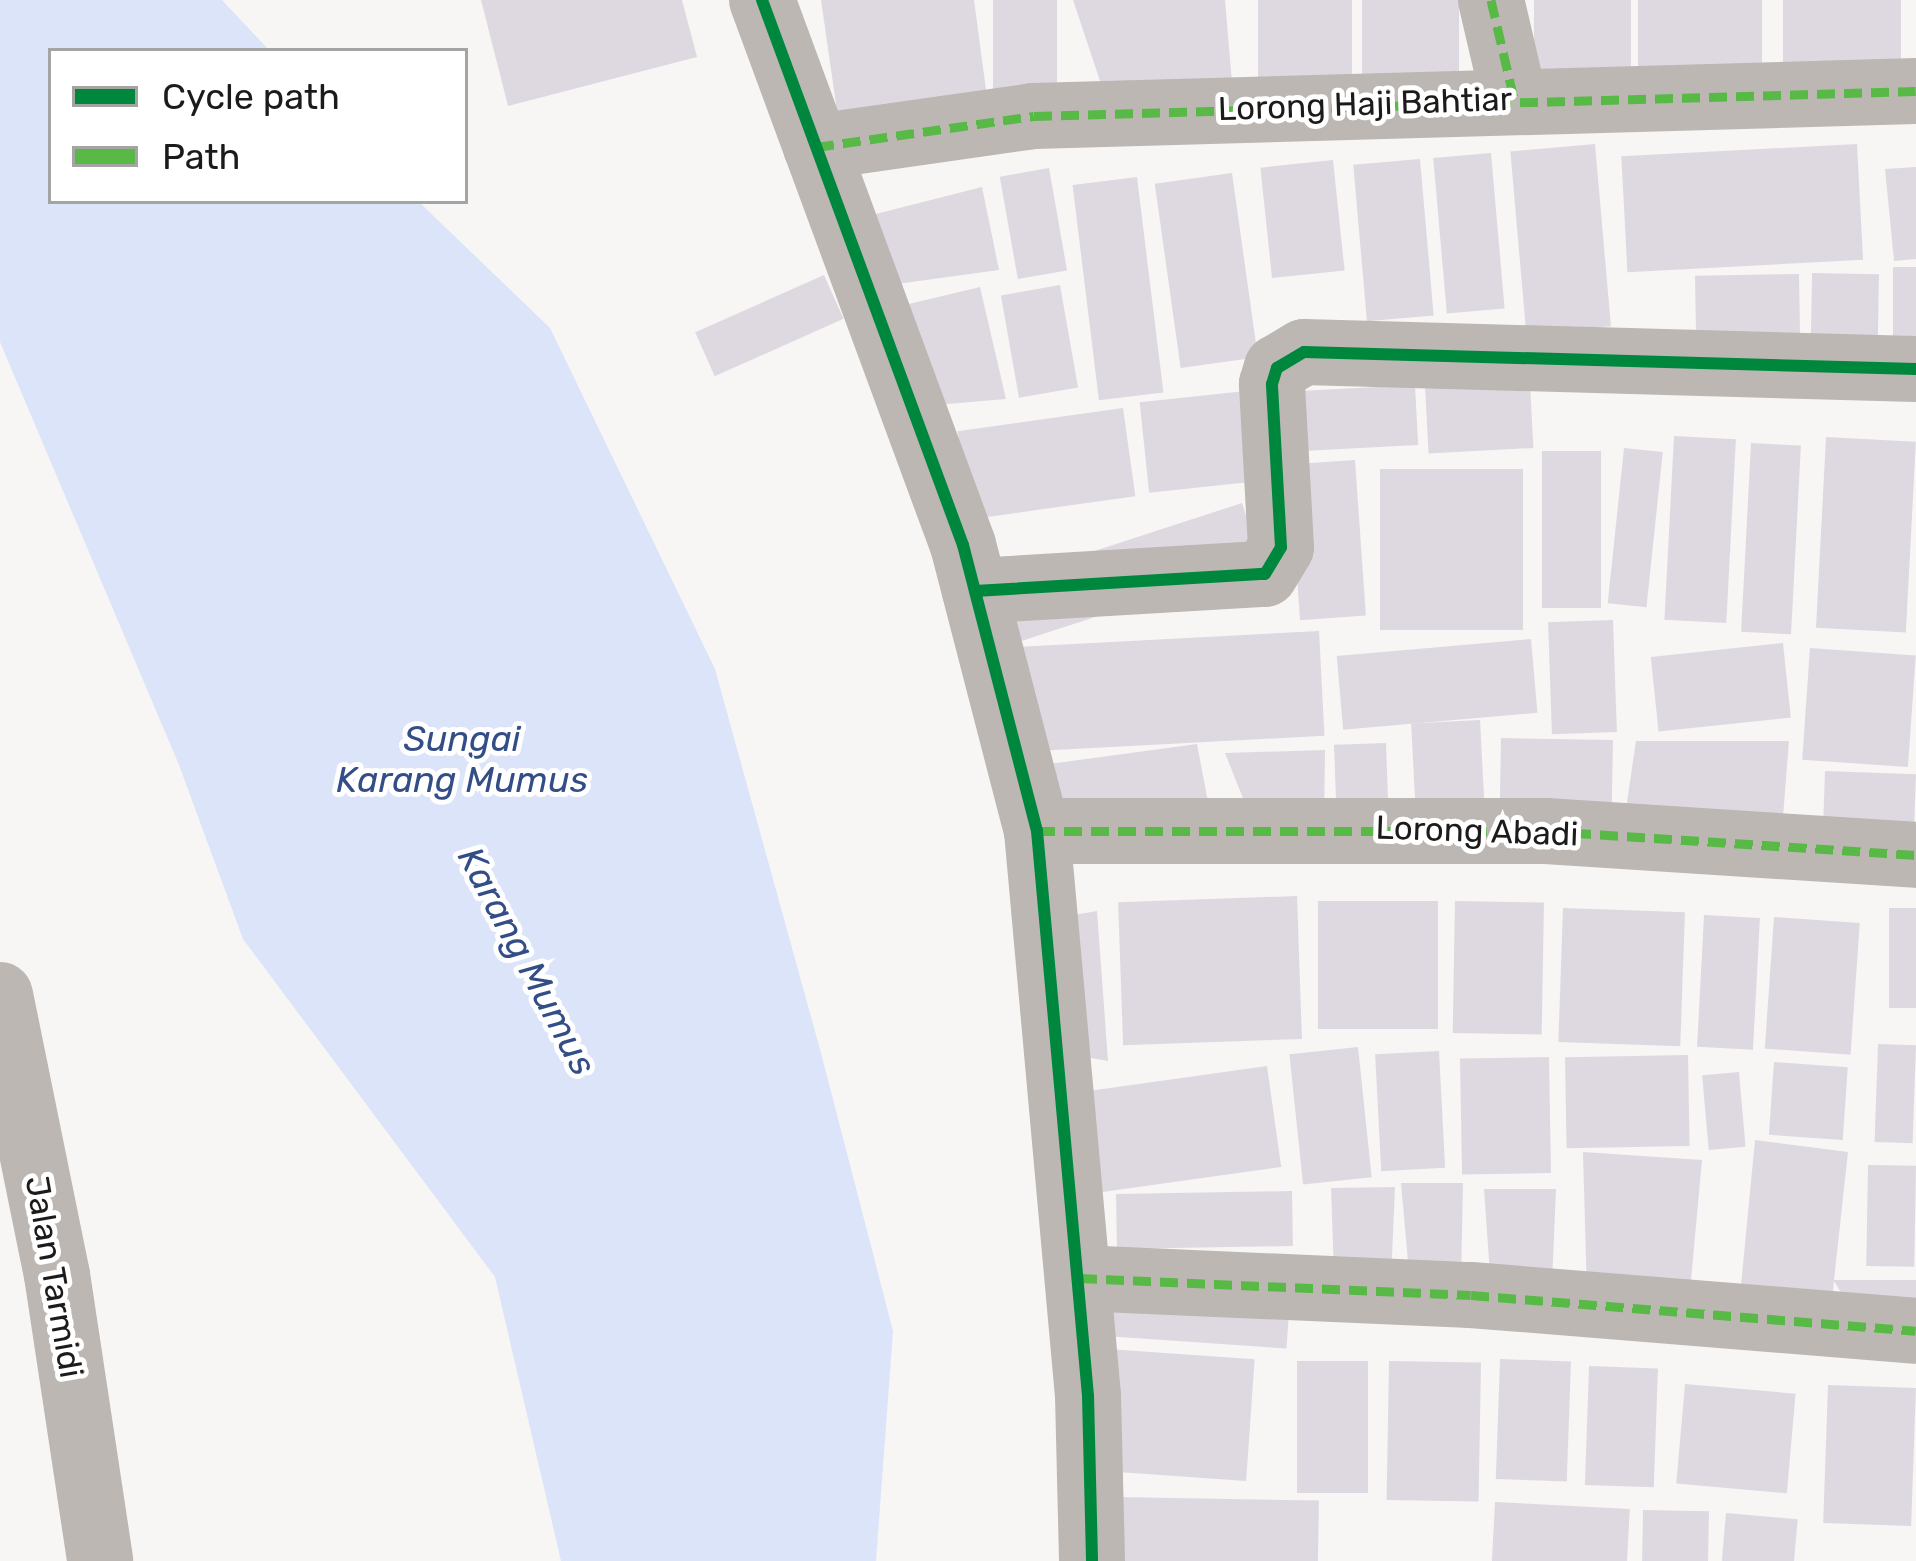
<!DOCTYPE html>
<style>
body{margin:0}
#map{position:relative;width:1916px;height:1561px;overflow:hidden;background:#f7f6f4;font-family:Rubik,sans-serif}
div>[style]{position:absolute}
.water>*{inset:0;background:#dbe4f8}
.building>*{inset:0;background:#ded9e1;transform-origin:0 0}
.minor>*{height:66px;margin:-33px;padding:0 33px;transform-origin:33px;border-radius:33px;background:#bcb7b3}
.tertiary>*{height:66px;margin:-33px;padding:0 33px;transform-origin:33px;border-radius:33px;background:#bcb7b3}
.quiet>*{height:9px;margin-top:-4.5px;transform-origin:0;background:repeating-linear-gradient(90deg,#58b947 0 18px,transparent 0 27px)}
.cycleway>*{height:12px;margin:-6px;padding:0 6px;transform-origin:6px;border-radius:6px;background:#00873e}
span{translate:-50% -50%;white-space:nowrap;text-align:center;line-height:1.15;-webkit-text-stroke:10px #fff;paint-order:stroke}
.street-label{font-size:33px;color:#1c1b1a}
.water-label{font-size:36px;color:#334e86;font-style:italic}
.legend{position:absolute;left:48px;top:48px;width:420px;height:156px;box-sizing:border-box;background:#fff;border:3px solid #a4a4a3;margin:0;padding:15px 21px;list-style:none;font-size:36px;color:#1c1b1a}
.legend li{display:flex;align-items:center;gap:24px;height:60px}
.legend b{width:60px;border:3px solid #a4a4a3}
</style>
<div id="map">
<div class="water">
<i style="clip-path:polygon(0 0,222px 0,270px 51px,51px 51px,51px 201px,418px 201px,550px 328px,715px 669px,821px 1053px,893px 1331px,876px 1561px,561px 1561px,495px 1277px,243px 939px,179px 765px,0 342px)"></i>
</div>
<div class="building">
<i style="clip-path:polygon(481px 0,682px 0,697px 57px,508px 106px)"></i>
<i style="clip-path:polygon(821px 0,974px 0,989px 112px,840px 132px)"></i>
<i style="left:993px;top:0;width:64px;height:113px"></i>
<i style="clip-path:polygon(1073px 0,1225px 0,1234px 106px,1110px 111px)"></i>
<i style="left:1258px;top:0;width:94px;height:102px"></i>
<i style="left:1362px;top:0;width:97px;height:100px"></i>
<i style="left:1534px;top:0;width:97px;height:85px"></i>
<i style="left:1638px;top:0;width:124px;height:80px"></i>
<i style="left:1783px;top:0;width:118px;height:83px"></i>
<i style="left:1595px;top:144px;width:183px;height:85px;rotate:85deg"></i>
<i style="left:1857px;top:144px;width:116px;height:236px;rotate:87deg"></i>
<i style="left:1491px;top:153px;width:156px;height:58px;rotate:85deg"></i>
<i style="left:1420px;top:159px;width:157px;height:67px;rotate:85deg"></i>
<i style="left:1333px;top:160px;width:111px;height:73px;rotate:84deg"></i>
<i style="clip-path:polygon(1916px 167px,1916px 259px,1894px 261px,1885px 169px)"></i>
<i style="left:1049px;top:168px;width:104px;height:50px;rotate:80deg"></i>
<i style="left:1232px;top:173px;width:186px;height:78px;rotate:82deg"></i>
<i style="left:1137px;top:177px;width:217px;height:65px;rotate:83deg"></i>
<i style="clip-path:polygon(982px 187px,999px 270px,882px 286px,860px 218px)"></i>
<i style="left:1893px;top:267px;width:23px;height:80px"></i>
<i style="left:1812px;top:273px;width:67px;height:78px;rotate:1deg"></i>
<i style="left:1799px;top:274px;width:72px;height:104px;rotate:89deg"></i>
<i style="left:824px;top:275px;width:48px;height:141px;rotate:66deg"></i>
<i style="left:1060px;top:285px;width:104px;height:60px;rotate:80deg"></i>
<i style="clip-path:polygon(980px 287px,1006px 399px,924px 406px,888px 309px)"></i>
<i style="left:1529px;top:364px;width:84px;height:105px;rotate:87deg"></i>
<i style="left:1415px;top:385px;width:60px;height:135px;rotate:87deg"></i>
<i style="left:1255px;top:390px;width:91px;height:116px;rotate:84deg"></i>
<i style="left:1123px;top:408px;width:89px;height:167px;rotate:82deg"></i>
<i style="left:1674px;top:436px;width:62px;height:184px;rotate:3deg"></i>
<i style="left:1826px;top:437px;width:90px;height:191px;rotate:3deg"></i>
<i style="left:1751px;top:443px;width:50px;height:189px;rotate:3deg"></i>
<i style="left:1624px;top:448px;width:39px;height:156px;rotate:6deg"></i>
<i style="left:1601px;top:451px;width:157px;height:59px;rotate:90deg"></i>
<i style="left:1355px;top:460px;width:156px;height:66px;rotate:86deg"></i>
<i style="left:1380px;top:469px;width:143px;height:161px"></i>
<i style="left:1242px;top:503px;width:63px;height:262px;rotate:72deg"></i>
<i style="left:1613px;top:620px;width:112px;height:65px;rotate:88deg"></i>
<i style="left:1319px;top:631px;width:105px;height:308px;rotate:87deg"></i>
<i style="left:1531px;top:639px;width:74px;height:195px;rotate:85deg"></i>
<i style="left:1783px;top:643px;width:75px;height:133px;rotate:84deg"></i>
<i style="left:1810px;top:648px;width:106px;height:112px;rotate:4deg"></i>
<i style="left:1480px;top:720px;width:101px;height:69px;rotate:87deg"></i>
<i style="left:1501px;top:738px;width:112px;height:90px;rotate:1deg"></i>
<i style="clip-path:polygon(1636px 741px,1789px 741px,1781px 842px,1623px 829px)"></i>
<i style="left:1386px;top:743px;width:78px;height:52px;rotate:88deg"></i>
<i style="clip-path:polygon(1197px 744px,1212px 823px,1065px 821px,1049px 764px)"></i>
<i style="clip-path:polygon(1325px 750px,1324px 826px,1254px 826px,1225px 753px)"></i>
<i style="left:1825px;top:771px;width:91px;height:76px;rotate:2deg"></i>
<i style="left:1297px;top:896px;width:143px;height:179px;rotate:88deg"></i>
<i style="left:1318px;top:901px;width:120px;height:128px"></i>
<i style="left:1455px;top:901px;width:89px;height:132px;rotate:1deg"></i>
<i style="left:1563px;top:908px;width:122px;height:134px;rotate:2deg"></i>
<i style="left:1889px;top:908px;width:27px;height:100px"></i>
<i style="clip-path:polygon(1097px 911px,1108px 1061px,1069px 1054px,1062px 917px)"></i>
<i style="left:1704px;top:915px;width:56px;height:132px;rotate:3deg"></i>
<i style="left:1774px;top:917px;width:86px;height:132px;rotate:4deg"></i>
<i style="left:1878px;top:1044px;width:38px;height:98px;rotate:2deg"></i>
<i style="left:1358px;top:1047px;width:131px;height:69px;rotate:84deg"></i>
<i style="left:1439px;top:1051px;width:117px;height:64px;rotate:87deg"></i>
<i style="left:1688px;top:1055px;width:91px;height:123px;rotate:89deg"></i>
<i style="left:1549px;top:1057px;width:116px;height:89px;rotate:89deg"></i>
<i style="left:1774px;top:1062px;width:74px;height:73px;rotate:4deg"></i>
<i style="left:1267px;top:1066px;width:102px;height:193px;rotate:82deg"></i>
<i style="left:1739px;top:1072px;width:75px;height:37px;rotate:85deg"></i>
<i style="clip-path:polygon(1755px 1140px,1848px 1152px,1834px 1280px,1916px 1280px,1916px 1315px,1854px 1314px,1834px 1281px,1831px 1316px,1739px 1306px)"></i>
<i style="clip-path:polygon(1583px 1152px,1702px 1160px,1689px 1302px,1587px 1296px)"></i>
<i style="left:1868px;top:1165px;width:48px;height:101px;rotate:1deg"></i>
<i style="clip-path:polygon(1401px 1183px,1463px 1183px,1461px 1282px,1410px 1284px)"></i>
<i style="clip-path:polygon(1395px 1187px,1391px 1280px,1334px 1273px,1331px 1188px)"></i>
<i style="clip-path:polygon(1484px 1189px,1556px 1189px,1552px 1284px,1491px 1288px)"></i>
<i style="left:1292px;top:1191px;width:55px;height:176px;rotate:89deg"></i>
<i style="left:1108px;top:1292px;width:182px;height:44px;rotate:4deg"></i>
<i style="left:1108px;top:1349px;width:147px;height:122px;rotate:4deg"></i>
<i style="left:1500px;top:1359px;width:71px;height:120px;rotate:2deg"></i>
<i style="left:1297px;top:1361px;width:71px;height:132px"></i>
<i style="left:1389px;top:1361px;width:92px;height:139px;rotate:1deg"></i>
<i style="left:1589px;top:1366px;width:69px;height:119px;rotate:2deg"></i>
<i style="left:1685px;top:1384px;width:111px;height:100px;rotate:5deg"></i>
<i style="left:1828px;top:1385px;width:88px;height:138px;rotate:2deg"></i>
<i style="left:1117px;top:1497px;width:202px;height:64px;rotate:1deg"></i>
<i style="left:1495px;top:1502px;width:135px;height:59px;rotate:3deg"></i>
<i style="left:1643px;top:1510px;width:66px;height:51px;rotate:1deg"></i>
<i style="left:1726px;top:1513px;width:72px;height:48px;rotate:5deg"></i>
</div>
<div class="minor">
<i style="left:762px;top:0;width:581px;rotate:69.76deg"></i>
<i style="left:963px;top:545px;width:295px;rotate:75.5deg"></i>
<i style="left:1037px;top:831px;width:567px;rotate:84.84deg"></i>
<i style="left:1088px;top:1396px;width:165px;rotate:88.6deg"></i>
<i style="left:1491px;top:0;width:102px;rotate:76.9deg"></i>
<i style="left:816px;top:147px;width:220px;rotate:-8.1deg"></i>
<i style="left:1034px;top:116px;width:882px;rotate:-1.62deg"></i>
<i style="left:975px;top:591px;width:290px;rotate:-3.4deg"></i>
<i style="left:1265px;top:574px;width:31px;rotate:-59deg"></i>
<i style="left:1281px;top:547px;width:163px;rotate:-93.2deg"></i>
<i style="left:1272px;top:384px;width:17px;rotate:-73deg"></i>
<i style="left:1277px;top:368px;width:31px;rotate:-31deg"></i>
<i style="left:1304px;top:352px;width:612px;rotate:1.59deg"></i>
<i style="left:1037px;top:831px;width:509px"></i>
<i style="left:1546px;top:831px;width:371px;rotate:3.7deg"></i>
<i style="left:1079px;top:1278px;width:392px;rotate:2.5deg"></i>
<i style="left:1471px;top:1295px;width:446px;rotate:4.6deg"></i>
</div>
<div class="tertiary">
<i style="left:0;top:995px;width:286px;rotate:78.5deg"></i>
<i style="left:57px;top:1275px;width:289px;rotate:81.4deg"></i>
</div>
<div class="quiet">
<i style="left:1491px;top:0;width:102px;rotate:76.9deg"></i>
<i style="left:816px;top:147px;width:220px;rotate:-8.1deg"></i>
<i style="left:1034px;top:116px;width:882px;rotate:-1.62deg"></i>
<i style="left:1037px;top:831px;width:509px"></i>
<i style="left:1546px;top:831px;width:371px;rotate:3.7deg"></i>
<i style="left:1079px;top:1278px;width:392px;rotate:2.5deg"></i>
<i style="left:1471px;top:1295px;width:446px;rotate:4.6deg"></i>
</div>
<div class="cycleway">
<i style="left:762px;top:0;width:581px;rotate:69.76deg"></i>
<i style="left:963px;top:545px;width:295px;rotate:75.5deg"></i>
<i style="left:1037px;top:831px;width:567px;rotate:84.84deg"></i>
<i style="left:1088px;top:1396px;width:165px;rotate:88.6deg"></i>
<i style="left:975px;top:591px;width:290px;rotate:-3.4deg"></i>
<i style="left:1265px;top:574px;width:31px;rotate:-59deg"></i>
<i style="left:1281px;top:547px;width:163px;rotate:-93.2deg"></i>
<i style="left:1272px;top:384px;width:17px;rotate:-73deg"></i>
<i style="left:1277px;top:368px;width:31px;rotate:-31deg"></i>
<i style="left:1304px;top:352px;width:612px;rotate:1.59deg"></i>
</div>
<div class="street-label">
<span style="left:1365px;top:104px;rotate:-2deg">Lorong Haji Bahtiar</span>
<span style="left:1477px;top:831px;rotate:2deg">Lorong Abadi</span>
<span style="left:54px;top:1277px;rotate:80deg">Jalan Tarmidi</span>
</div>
<div class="water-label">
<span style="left:462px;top:759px">Sungai<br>Karang Mumus</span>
<span style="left:527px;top:961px;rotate:62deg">Karang Mumus</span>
</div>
<ul class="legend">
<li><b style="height:15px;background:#00873e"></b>Cycle path</li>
<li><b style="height:15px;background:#58b947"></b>Path</li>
</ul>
</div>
